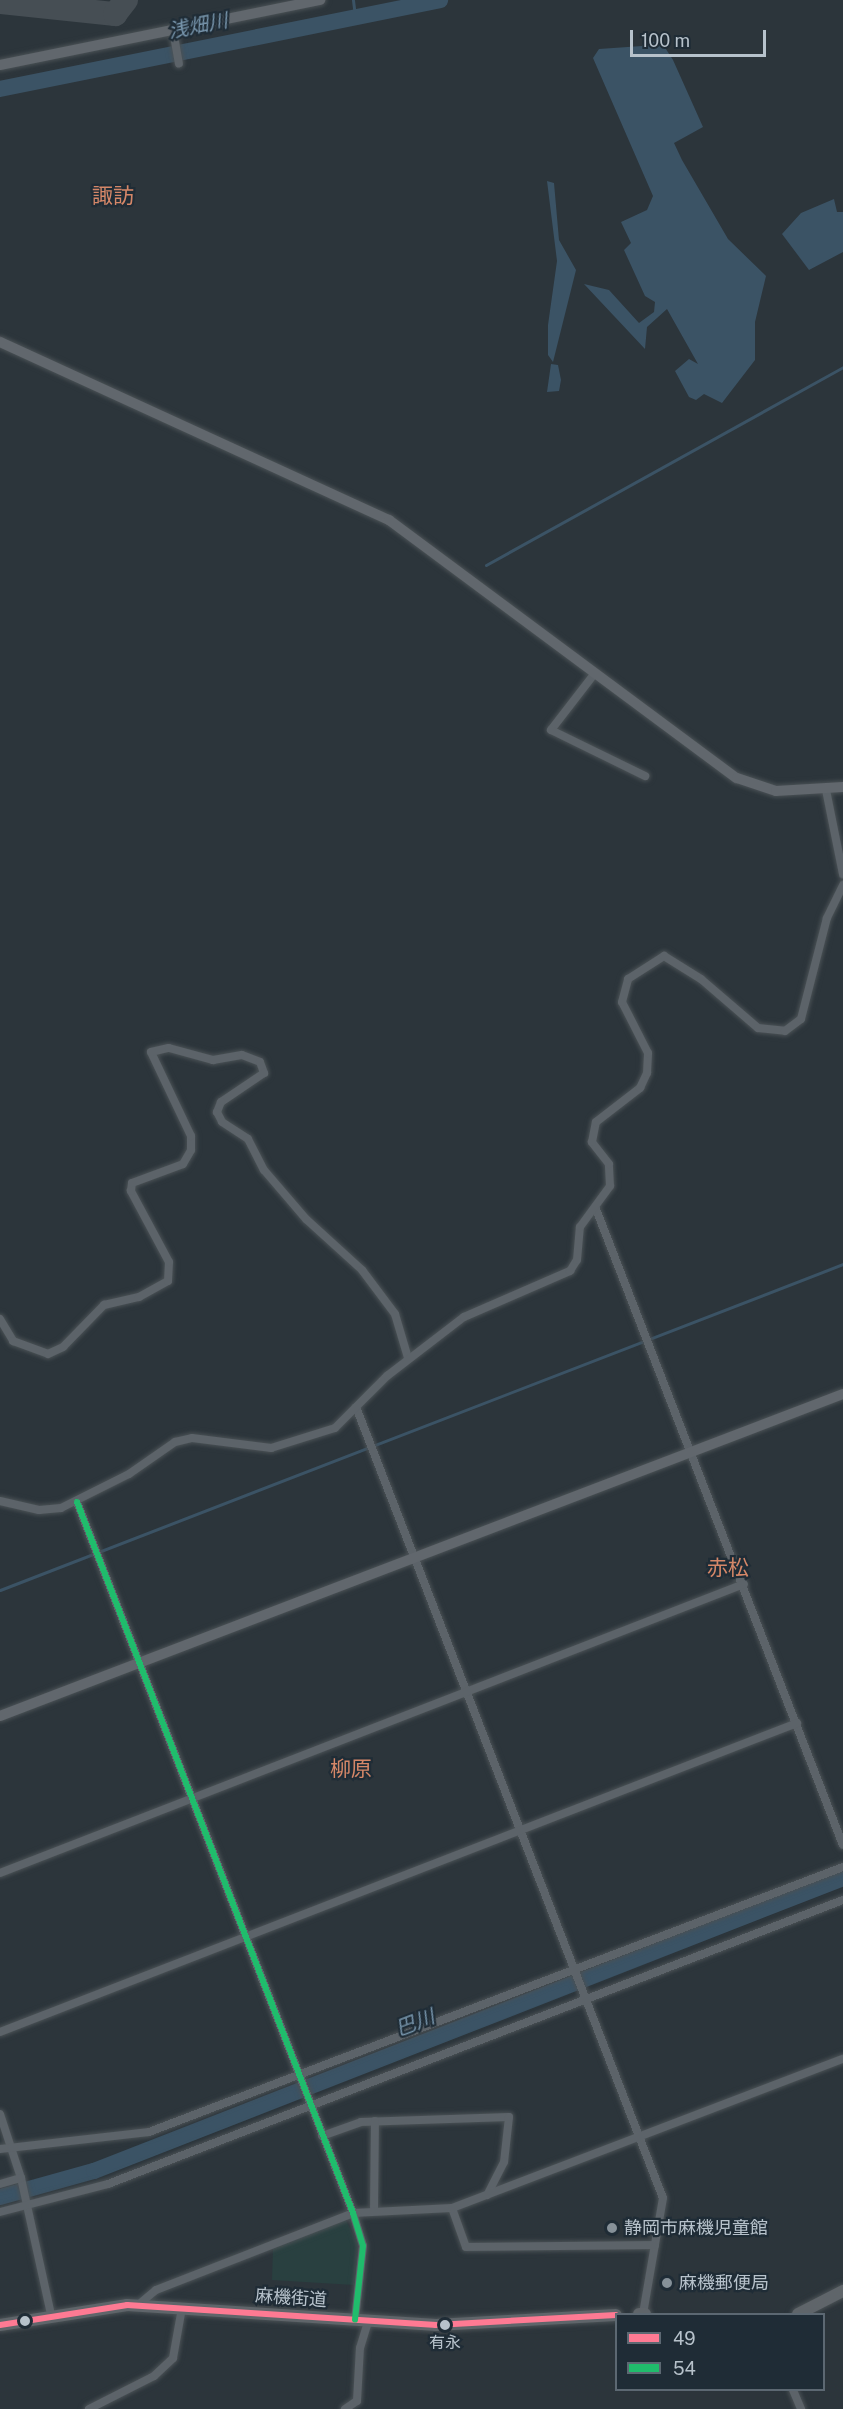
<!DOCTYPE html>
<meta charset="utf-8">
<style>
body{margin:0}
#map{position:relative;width:843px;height:2409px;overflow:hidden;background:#2c353b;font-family:"Public Sans","Noto Sans JP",sans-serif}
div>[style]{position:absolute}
.green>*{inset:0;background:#294040}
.water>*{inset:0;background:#3b5365}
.stream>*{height:3px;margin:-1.5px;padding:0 1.5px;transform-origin:1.5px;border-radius:1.5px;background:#3b5365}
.river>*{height:16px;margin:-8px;padding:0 8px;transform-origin:8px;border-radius:8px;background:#3b5365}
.taxiway>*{height:24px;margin:-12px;padding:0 12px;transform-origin:12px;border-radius:12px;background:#464e54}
.roads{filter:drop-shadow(0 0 2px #4a5155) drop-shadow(0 0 2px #4a5155)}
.street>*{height:8px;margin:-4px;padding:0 4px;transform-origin:4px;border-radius:4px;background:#5c6369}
.secondary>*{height:10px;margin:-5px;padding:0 5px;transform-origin:5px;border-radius:5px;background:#61676d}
.primary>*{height:12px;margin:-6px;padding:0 6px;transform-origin:6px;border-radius:6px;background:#5f656a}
.bus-1>*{height:6px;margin:-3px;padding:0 3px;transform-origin:3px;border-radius:3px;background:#fe7a93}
.bus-2>*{height:6px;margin:-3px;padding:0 3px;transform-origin:3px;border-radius:3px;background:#20bc6c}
.dots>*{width:16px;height:16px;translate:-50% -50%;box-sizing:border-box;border:3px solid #1f2c36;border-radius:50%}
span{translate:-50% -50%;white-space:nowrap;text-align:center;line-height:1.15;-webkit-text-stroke:4.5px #1f2c36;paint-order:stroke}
.bus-label{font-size:16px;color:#b7c2cb}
.poi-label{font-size:18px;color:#b7c2cb}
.left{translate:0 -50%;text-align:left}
.street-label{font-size:18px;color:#b7c2cb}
.water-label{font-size:20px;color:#7896ad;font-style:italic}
.quarter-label{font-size:21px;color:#d58768}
.legend{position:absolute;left:615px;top:2313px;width:210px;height:78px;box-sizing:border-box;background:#1f2c36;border:2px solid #5c6872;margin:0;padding:8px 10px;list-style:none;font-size:18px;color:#b7c2cb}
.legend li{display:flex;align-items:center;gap:12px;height:30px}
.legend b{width:30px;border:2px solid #5c6872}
.scale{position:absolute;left:630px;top:30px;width:136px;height:27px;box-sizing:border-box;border:3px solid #b7c2cb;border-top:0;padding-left:8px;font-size:18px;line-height:21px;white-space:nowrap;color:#b7c2cb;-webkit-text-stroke:4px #1f2c36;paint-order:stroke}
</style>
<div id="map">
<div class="green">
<i style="clip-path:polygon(346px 2220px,357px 2244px,354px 2285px,272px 2280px,273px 2249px)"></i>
</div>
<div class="water">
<i style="clip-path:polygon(646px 39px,664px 46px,673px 60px,703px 127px,674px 143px,682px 160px,728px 239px,766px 276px,755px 322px,755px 360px,722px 403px,704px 394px,696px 400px,689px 397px,675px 371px,689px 359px,698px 364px,667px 309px,647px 327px,645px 349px,584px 284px,609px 290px,639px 323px,654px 312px,655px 302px,645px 296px,624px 250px,631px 243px,621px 222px,647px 210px,653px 196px,593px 58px,599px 49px,642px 46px)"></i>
<i style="clip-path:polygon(547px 181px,554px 183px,559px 240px,576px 270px,553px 362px,548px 355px,548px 325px,557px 261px)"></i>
<i style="clip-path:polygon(834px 199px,837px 212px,843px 212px,843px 252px,809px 270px,782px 234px,801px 213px)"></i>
<i style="clip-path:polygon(551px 364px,558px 365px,561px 380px,559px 391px,547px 392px)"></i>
</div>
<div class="stream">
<i style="left:353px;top:0;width:17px;rotate:83deg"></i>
<i style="left:486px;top:565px;width:408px;rotate:-29deg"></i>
<i style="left:0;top:1590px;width:904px;rotate:-21.14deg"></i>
</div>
<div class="river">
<i style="left:0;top:89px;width:449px;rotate:-11.4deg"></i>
<i style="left:0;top:2197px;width:98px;rotate:-15.5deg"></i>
<i style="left:94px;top:2171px;width:804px;rotate:-21.36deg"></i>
</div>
<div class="taxiway">
<i style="left:0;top:2px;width:116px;rotate:6deg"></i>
<i style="left:115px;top:14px;width:18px;rotate:-52deg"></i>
</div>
<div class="roads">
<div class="street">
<i style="left:173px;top:30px;width:34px;rotate:80deg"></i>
<i style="left:595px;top:673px;width:72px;rotate:127.7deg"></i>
<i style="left:551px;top:730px;width:105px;rotate:26.1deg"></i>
<i style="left:826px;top:790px;width:86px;rotate:78.6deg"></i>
<i style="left:596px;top:1209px;width:682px;rotate:68.78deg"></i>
<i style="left:0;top:1319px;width:26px;rotate:59deg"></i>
<i style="left:13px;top:1341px;width:37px;rotate:20deg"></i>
<i style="left:48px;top:1354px;width:17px;rotate:-25deg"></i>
<i style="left:63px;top:1347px;width:59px;rotate:-45.7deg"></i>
<i style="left:104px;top:1305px;width:36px;rotate:-13deg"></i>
<i style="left:139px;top:1297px;width:33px;rotate:-29deg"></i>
<i style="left:168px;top:1281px;width:19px;rotate:-87deg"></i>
<i style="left:169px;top:1262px;width:81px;rotate:-118.2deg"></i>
<i style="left:131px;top:1191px;width:8px;rotate:-83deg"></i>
<i style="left:132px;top:1183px;width:54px;rotate:-20.4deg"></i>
<i style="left:183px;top:1164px;width:16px;rotate:-60deg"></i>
<i style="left:191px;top:1150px;width:14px;rotate:-90deg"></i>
<i style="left:191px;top:1136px;width:93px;rotate:-115.5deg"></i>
<i style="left:151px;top:1052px;width:18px;rotate:-13deg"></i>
<i style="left:169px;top:1048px;width:46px;rotate:15.3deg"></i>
<i style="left:213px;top:1060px;width:29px;rotate:-10deg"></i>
<i style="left:242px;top:1055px;width:19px;rotate:21deg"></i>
<i style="left:260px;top:1062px;width:12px;rotate:70deg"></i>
<i style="left:264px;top:1073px;width:52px;rotate:146deg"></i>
<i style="left:221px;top:1102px;width:11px;rotate:112deg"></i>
<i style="left:217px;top:1112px;width:11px;rotate:63deg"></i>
<i style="left:222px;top:1122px;width:31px;rotate:33deg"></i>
<i style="left:248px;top:1139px;width:35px;rotate:63deg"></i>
<i style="left:264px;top:1170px;width:65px;rotate:49.4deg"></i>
<i style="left:306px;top:1219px;width:76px;rotate:42.3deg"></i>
<i style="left:362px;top:1270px;width:55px;rotate:53.1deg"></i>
<i style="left:395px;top:1314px;width:46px;rotate:73.5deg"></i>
<i style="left:356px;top:1407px;width:848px;rotate:68.79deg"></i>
<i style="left:663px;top:2198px;width:118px;rotate:99.8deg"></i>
<i style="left:0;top:1501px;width:40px;rotate:13deg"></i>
<i style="left:39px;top:1510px;width:22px;rotate:-5deg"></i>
<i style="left:61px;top:1508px;width:76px;rotate:-26.6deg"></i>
<i style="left:129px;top:1474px;width:56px;rotate:-34.8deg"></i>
<i style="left:175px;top:1442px;width:17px;rotate:-13deg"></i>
<i style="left:192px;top:1438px;width:80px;rotate:7.2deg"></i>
<i style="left:271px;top:1448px;width:67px;rotate:-17.4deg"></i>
<i style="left:335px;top:1428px;width:74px;rotate:-45deg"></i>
<i style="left:387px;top:1376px;width:97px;rotate:-37.5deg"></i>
<i style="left:464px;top:1317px;width:116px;rotate:-23.5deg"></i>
<i style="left:570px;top:1271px;width:13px;rotate:-58deg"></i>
<i style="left:577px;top:1260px;width:33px;rotate:-85deg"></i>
<i style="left:580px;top:1227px;width:51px;rotate:-53.8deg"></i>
<i style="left:610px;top:1186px;width:22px;rotate:-93deg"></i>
<i style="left:609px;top:1164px;width:28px;rotate:-128deg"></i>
<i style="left:592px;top:1142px;width:20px;rotate:-79deg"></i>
<i style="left:596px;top:1122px;width:56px;rotate:-37.7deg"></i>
<i style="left:640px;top:1088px;width:17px;rotate:-65deg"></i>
<i style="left:647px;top:1073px;width:20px;rotate:-87deg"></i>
<i style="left:648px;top:1053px;width:57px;rotate:-117deg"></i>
<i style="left:622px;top:1002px;width:24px;rotate:-75deg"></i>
<i style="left:628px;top:979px;width:43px;rotate:-32.6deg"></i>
<i style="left:664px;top:956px;width:44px;rotate:31.9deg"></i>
<i style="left:701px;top:979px;width:75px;rotate:40.7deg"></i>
<i style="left:758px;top:1028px;width:27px;rotate:6deg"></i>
<i style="left:785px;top:1031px;width:20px;rotate:-37deg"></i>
<i style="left:801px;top:1019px;width:104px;rotate:-75.6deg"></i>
<i style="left:827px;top:918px;width:37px;rotate:-64deg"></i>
<i style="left:77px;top:1502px;width:763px;rotate:68.78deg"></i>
<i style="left:353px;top:2213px;width:34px;rotate:73deg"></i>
<i style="left:363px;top:2246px;width:74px;rotate:96.2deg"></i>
<i style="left:0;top:1873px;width:798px;rotate:-21.23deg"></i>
<i style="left:0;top:2032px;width:855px;rotate:-21.19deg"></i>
<i style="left:0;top:2114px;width:67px;rotate:71.8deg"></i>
<i style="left:21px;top:2178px;width:140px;rotate:77.6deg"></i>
<i style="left:322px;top:2136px;width:41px;rotate:-19.7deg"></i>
<i style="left:361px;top:2122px;width:148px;rotate:-1.9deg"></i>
<i style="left:509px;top:2117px;width:45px;rotate:96.3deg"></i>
<i style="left:504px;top:2162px;width:37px;rotate:117deg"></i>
<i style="left:0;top:2149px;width:150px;rotate:-6.5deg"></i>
<i style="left:149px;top:2132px;width:743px;rotate:-20.9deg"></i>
<i style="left:0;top:2184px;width:22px;rotate:-16deg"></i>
<i style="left:452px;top:2208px;width:41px;rotate:70.3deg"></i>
<i style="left:466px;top:2247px;width:189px;rotate:-0.6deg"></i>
<i style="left:374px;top:2211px;width:90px;rotate:-89.4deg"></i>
<i style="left:0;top:2212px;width:112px;rotate:-14.5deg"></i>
<i style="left:108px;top:2184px;width:788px;rotate:-21.13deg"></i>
<i style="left:138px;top:2305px;width:23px;rotate:-40deg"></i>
<i style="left:156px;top:2290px;width:212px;rotate:-21.3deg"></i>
<i style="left:353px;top:2213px;width:99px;rotate:-2.9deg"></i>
<i style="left:452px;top:2208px;width:418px;rotate:-20.9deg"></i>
<i style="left:793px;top:2390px;width:21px;rotate:67deg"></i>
<i style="left:89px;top:2409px;width:73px;rotate:-26.9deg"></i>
<i style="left:154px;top:2376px;width:26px;rotate:-43deg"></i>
<i style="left:173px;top:2358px;width:51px;rotate:-79.8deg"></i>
<i style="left:345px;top:2409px;width:14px;rotate:-34deg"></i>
<i style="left:357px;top:2401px;width:53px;rotate:-86.8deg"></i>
<i style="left:360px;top:2348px;width:28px;rotate:-73deg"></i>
</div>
<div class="secondary">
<i style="left:0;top:65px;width:327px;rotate:-11.5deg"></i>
<i style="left:0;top:342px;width:428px;rotate:24.6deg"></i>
<i style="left:389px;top:520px;width:433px;rotate:36.6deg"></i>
<i style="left:737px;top:778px;width:41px;rotate:18.4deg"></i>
<i style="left:776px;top:791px;width:67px;rotate:-3.4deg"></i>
<i style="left:0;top:1716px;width:902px;rotate:-20.91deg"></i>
</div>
<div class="primary">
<i style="left:639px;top:2314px;width:6px"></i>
<i style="left:798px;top:2314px;width:51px;rotate:-27.1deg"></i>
<i style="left:0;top:2325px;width:129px;rotate:-8.9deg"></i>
<i style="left:127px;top:2305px;width:310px;rotate:3.7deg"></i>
<i style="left:436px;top:2325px;width:180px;rotate:-3.2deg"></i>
</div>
</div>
<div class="bus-1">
<i style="left:0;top:2325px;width:129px;rotate:-8.9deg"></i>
<i style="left:127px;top:2305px;width:310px;rotate:3.7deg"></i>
<i style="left:436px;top:2325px;width:180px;rotate:-3.2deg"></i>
</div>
<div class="bus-2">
<i style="left:77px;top:1502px;width:763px;rotate:68.78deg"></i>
<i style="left:353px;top:2213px;width:34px;rotate:73deg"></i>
<i style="left:363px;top:2246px;width:74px;rotate:96.2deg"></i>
</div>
<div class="dots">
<i style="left:612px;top:2228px;background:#869199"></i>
<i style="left:667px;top:2283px;background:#869199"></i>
<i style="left:25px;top:2321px;background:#b7c2cb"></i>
<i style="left:445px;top:2325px;background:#b7c2cb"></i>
</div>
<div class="bus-label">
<span style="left:445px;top:2343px">有永</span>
</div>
<div class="poi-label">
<span class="left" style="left:624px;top:2228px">静岡市麻機児童館</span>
<span class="left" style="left:679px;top:2283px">麻機郵便局</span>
</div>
<div class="street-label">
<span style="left:291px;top:2298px;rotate:4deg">麻機街道</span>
</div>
<div class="water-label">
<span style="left:198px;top:26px;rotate:-11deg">浅畑川</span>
<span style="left:415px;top:2023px;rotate:-21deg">巴川</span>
</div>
<div class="quarter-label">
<span style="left:113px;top:196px">諏訪</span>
<span style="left:728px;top:1568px">赤松</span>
<span style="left:351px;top:1769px">柳原</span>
</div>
<ul class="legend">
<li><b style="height:8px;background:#fe7a93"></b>49</li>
<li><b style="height:8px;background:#20bc6c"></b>54</li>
</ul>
<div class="scale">100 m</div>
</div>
